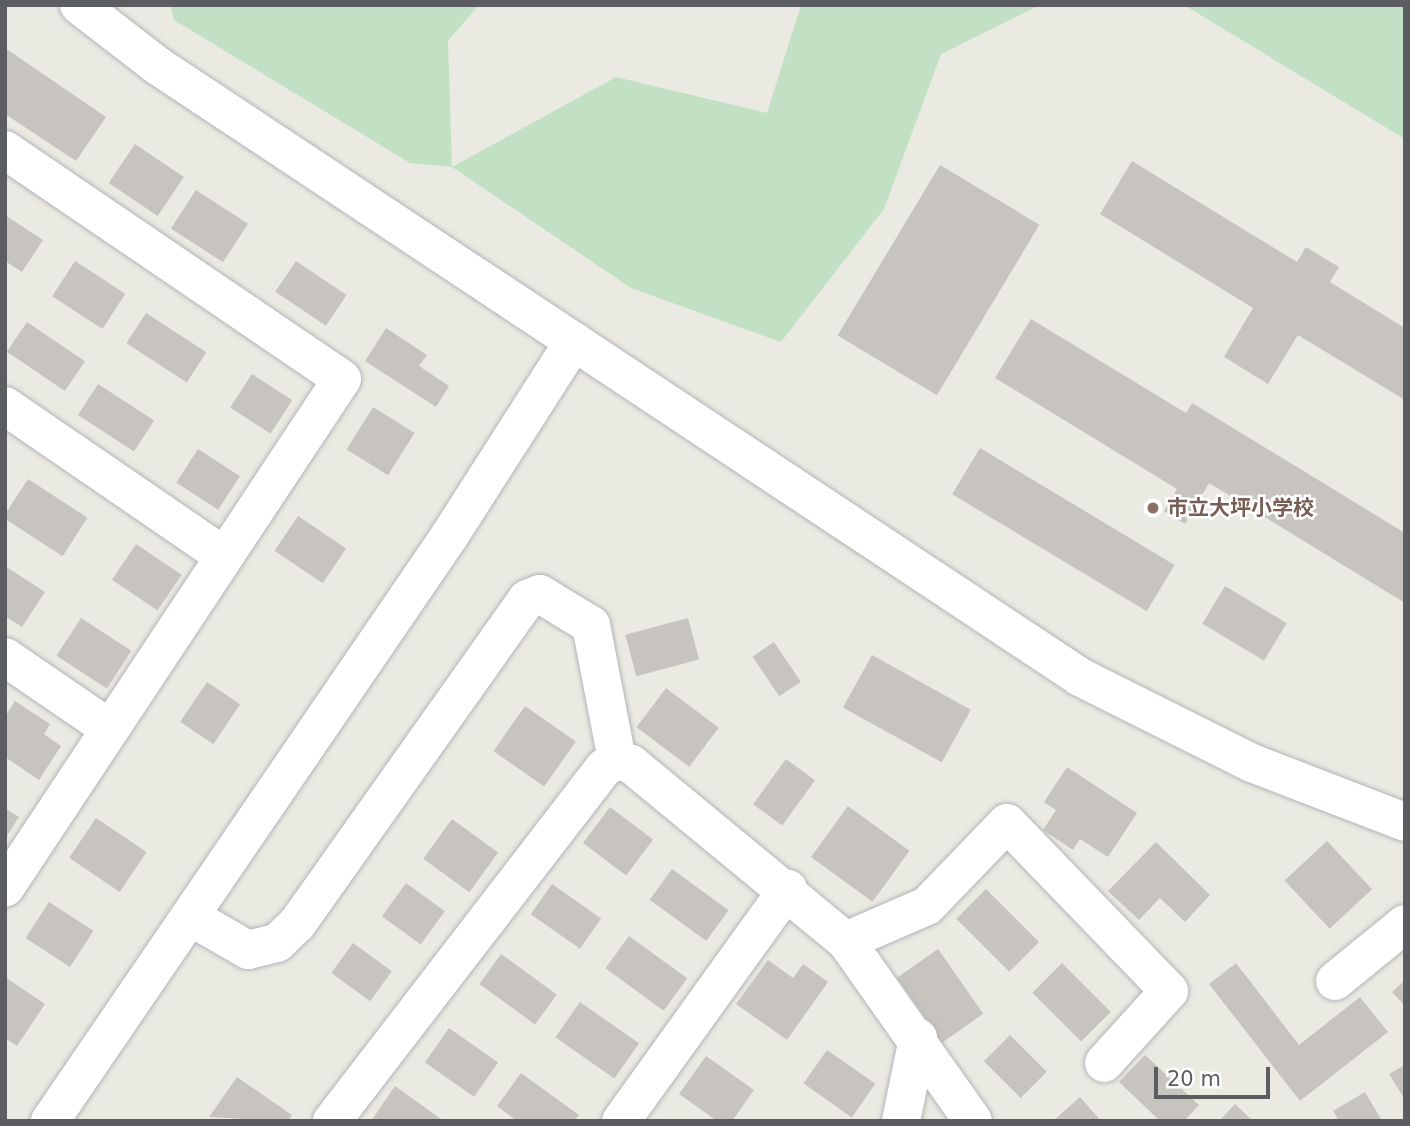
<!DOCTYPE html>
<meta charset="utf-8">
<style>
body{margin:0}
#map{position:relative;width:1410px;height:1126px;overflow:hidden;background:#ebeae2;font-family:"DejaVu Sans","Noto Sans JP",sans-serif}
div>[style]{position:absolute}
.green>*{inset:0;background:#c2e0c3}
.building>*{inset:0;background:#c7c4bf;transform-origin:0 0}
.roads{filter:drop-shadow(0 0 2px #b3b4b8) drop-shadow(0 0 2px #b3b4b8)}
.minor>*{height:38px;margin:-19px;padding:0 19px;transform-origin:19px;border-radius:19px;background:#fff}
.dots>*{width:19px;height:19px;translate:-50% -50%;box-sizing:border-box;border:4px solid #fff;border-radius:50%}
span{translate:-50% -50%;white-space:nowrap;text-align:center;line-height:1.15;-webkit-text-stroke:5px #fff;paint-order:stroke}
.education-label{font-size:21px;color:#785e54;font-weight:700}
.left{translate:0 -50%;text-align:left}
.frame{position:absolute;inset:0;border:7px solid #5b5d61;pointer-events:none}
.scale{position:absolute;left:1154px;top:1067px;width:116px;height:32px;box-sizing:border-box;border:4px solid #5b5d61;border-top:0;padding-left:9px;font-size:21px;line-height:24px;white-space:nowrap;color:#5b5d61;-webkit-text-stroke:5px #fff;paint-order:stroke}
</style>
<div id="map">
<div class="green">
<i style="clip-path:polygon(170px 5px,479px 5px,448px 41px,452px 167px,616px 77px,767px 113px,801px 5px,1040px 5px,941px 54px,884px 209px,781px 342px,631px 288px,452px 167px,410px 163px,174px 20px)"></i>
<i style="clip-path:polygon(1184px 5px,1405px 5px,1405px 139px)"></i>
</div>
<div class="building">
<i style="clip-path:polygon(5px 48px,106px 117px,76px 161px,5px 114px)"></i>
<i style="left:135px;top:144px;width:59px;height:47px;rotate:34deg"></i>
<i style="clip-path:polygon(1132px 161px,1297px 262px,1306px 247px,1339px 267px,1330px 282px,1405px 328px,1405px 400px,1298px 335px,1268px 384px,1224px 357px,1253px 308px,1100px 214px)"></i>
<i style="left:940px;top:165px;width:116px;height:199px;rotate:31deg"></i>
<i style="left:196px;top:190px;width:62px;height:46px;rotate:33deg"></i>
<i style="clip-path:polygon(5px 215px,43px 240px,22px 272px,5px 261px)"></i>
<i style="left:75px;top:261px;width:60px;height:42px;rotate:33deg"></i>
<i style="left:296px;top:261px;width:61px;height:37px;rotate:34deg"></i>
<i style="left:146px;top:313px;width:72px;height:36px;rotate:33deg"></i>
<i style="clip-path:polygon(1031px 319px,1186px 413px,1192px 403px,1405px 533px,1405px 603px,1209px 483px,1185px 524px,1164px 511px,1177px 489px,995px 378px)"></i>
<i style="left:27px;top:322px;width:70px;height:36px;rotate:34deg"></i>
<i style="clip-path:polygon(386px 328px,427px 355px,419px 366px,449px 386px,436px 407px,365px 361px)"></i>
<i style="left:252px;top:374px;width:48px;height:40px;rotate:33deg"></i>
<i style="left:98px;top:384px;width:67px;height:37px;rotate:33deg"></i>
<i style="left:373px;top:407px;width:49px;height:50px;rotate:32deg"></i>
<i style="left:980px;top:448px;width:227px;height:54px;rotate:31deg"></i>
<i style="left:198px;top:449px;width:50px;height:40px;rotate:33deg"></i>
<i style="left:28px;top:479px;width:71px;height:46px;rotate:33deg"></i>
<i style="left:298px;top:516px;width:58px;height:42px;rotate:34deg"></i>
<i style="left:136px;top:544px;width:55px;height:43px;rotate:34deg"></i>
<i style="clip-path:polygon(5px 566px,45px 592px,22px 627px,5px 616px)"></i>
<i style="left:1225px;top:586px;width:72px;height:44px;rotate:31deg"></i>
<i style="left:81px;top:618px;width:60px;height:45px;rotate:33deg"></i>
<i style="left:688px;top:618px;width:43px;height:65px;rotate:75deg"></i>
<i style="left:774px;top:642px;width:48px;height:26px;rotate:56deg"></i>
<i style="left:872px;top:655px;width:113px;height:60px;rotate:29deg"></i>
<i style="left:207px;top:682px;width:40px;height:48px;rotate:34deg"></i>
<i style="left:666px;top:688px;width:66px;height:49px;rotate:37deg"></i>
<i style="clip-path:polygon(15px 701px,50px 724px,44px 734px,61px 746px,39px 780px,5px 757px,5px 717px)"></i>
<i style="left:525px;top:706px;width:62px;height:55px;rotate:35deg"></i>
<i style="left:786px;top:759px;width:36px;height:56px;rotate:36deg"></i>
<i style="clip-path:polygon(1067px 767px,1137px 813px,1108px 857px,1080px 839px,1073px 850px,1043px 830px,1056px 810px,1044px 802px)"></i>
<i style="left:848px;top:806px;width:76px;height:63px;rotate:36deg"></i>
<i style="left:610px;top:807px;width:54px;height:45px;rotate:37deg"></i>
<i style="clip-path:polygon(5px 808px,19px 817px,5px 839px)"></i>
<i style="left:96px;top:818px;width:61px;height:48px;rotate:34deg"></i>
<i style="left:452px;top:819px;width:57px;height:49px;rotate:36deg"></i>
<i style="left:1327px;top:841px;width:66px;height:58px;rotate:47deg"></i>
<i style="clip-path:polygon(1156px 842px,1210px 895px,1185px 922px,1160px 898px,1139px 920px,1108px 891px)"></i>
<i style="left:672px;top:869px;width:70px;height:38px;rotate:36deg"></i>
<i style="left:406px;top:883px;width:48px;height:41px;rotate:36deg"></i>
<i style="left:552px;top:884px;width:60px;height:37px;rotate:35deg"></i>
<i style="left:986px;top:889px;width:75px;height:42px;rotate:45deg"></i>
<i style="left:49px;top:902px;width:53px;height:43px;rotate:33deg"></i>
<i style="left:629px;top:936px;width:72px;height:40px;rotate:36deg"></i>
<i style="left:353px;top:943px;width:48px;height:37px;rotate:36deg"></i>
<i style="left:938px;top:949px;width:79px;height:50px;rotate:55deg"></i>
<i style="left:501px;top:954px;width:69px;height:37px;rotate:36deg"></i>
<i style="clip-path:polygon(768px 960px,793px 978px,803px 964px,828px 982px,787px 1040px,736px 1004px)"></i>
<i style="left:1062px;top:963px;width:69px;height:42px;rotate:45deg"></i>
<i style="clip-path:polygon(1236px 963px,1299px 1045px,1360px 997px,1388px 1032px,1300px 1101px,1209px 984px)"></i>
<i style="clip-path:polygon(5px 977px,45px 1004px,17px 1046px,5px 1038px)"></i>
<i style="clip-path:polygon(1405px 980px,1405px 1006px,1392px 992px)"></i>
<i style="left:580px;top:1002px;width:72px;height:43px;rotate:35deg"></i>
<i style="left:449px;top:1028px;width:60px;height:42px;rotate:35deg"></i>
<i style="left:1010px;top:1035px;width:52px;height:37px;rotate:45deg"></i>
<i style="left:827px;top:1050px;width:59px;height:41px;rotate:35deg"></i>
<i style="clip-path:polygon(1145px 1055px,1199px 1105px,1184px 1121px,1160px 1121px,1119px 1082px)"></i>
<i style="clip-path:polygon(706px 1056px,754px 1090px,732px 1121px,717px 1121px,679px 1094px)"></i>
<i style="clip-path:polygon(1405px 1065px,1405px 1100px,1389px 1074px)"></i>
<i style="clip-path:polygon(521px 1073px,579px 1115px,574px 1121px,517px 1121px,497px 1106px)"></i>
<i style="clip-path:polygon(237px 1077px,292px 1115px,288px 1121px,209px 1117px)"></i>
<i style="clip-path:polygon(395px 1086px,444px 1121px,371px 1121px)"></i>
<i style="clip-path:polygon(1365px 1092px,1382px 1121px,1339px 1121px,1333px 1111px)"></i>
<i style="clip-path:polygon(1080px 1097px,1101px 1121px,1053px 1121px)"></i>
<i style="clip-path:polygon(1235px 1104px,1253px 1121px,1219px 1121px)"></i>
</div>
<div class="roads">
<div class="minor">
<i style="left:79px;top:5px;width:100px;rotate:37.7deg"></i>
<i style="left:158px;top:66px;width:1106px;rotate:33.53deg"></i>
<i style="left:1080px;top:677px;width:192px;rotate:26.6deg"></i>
<i style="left:1252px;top:763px;width:164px;rotate:21.1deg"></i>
<i style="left:5px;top:150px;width:407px;rotate:34.2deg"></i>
<i style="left:342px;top:379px;width:610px;rotate:123.51deg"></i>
<i style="left:5px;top:406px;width:265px;rotate:34.4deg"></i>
<i style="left:5px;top:657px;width:127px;rotate:34.4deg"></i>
<i style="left:191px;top:917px;width:66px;rotate:30.1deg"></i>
<i style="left:248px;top:950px;width:30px;rotate:-14deg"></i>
<i style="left:277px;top:943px;width:28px;rotate:-44deg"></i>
<i style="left:297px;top:924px;width:398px;rotate:-54.7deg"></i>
<i style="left:527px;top:599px;width:14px;rotate:-21deg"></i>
<i style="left:540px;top:594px;width:60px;rotate:31.3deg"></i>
<i style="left:591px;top:625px;width:137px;rotate:79.1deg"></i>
<i style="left:846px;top:941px;width:88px;rotate:-23.4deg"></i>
<i style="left:927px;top:906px;width:115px;rotate:-46.1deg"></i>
<i style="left:1007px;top:823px;width:233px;rotate:46deg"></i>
<i style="left:1169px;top:991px;width:97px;rotate:132.1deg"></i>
<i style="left:1335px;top:981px;width:90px;rotate:-39.2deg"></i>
<i style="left:50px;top:1121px;width:710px;rotate:-55.68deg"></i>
<i style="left:450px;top:535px;width:230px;rotate:-57.4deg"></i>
<i style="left:332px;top:1121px;width:446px;rotate:-52.4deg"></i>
<i style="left:604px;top:768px;width:15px;rotate:-32deg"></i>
<i style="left:617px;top:760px;width:15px;rotate:16deg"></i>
<i style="left:631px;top:764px;width:278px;rotate:39.5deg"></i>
<i style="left:846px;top:941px;width:220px;rotate:54.8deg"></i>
<i style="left:621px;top:1121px;width:286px;rotate:-54.3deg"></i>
<i style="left:901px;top:1121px;width:85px;rotate:-78.4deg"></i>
</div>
</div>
<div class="dots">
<i style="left:1153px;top:508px;background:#8d6e63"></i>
</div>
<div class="education-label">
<span class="left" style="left:1167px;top:508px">市立大坪小学校</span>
</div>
<div class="frame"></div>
<div class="scale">20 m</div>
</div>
